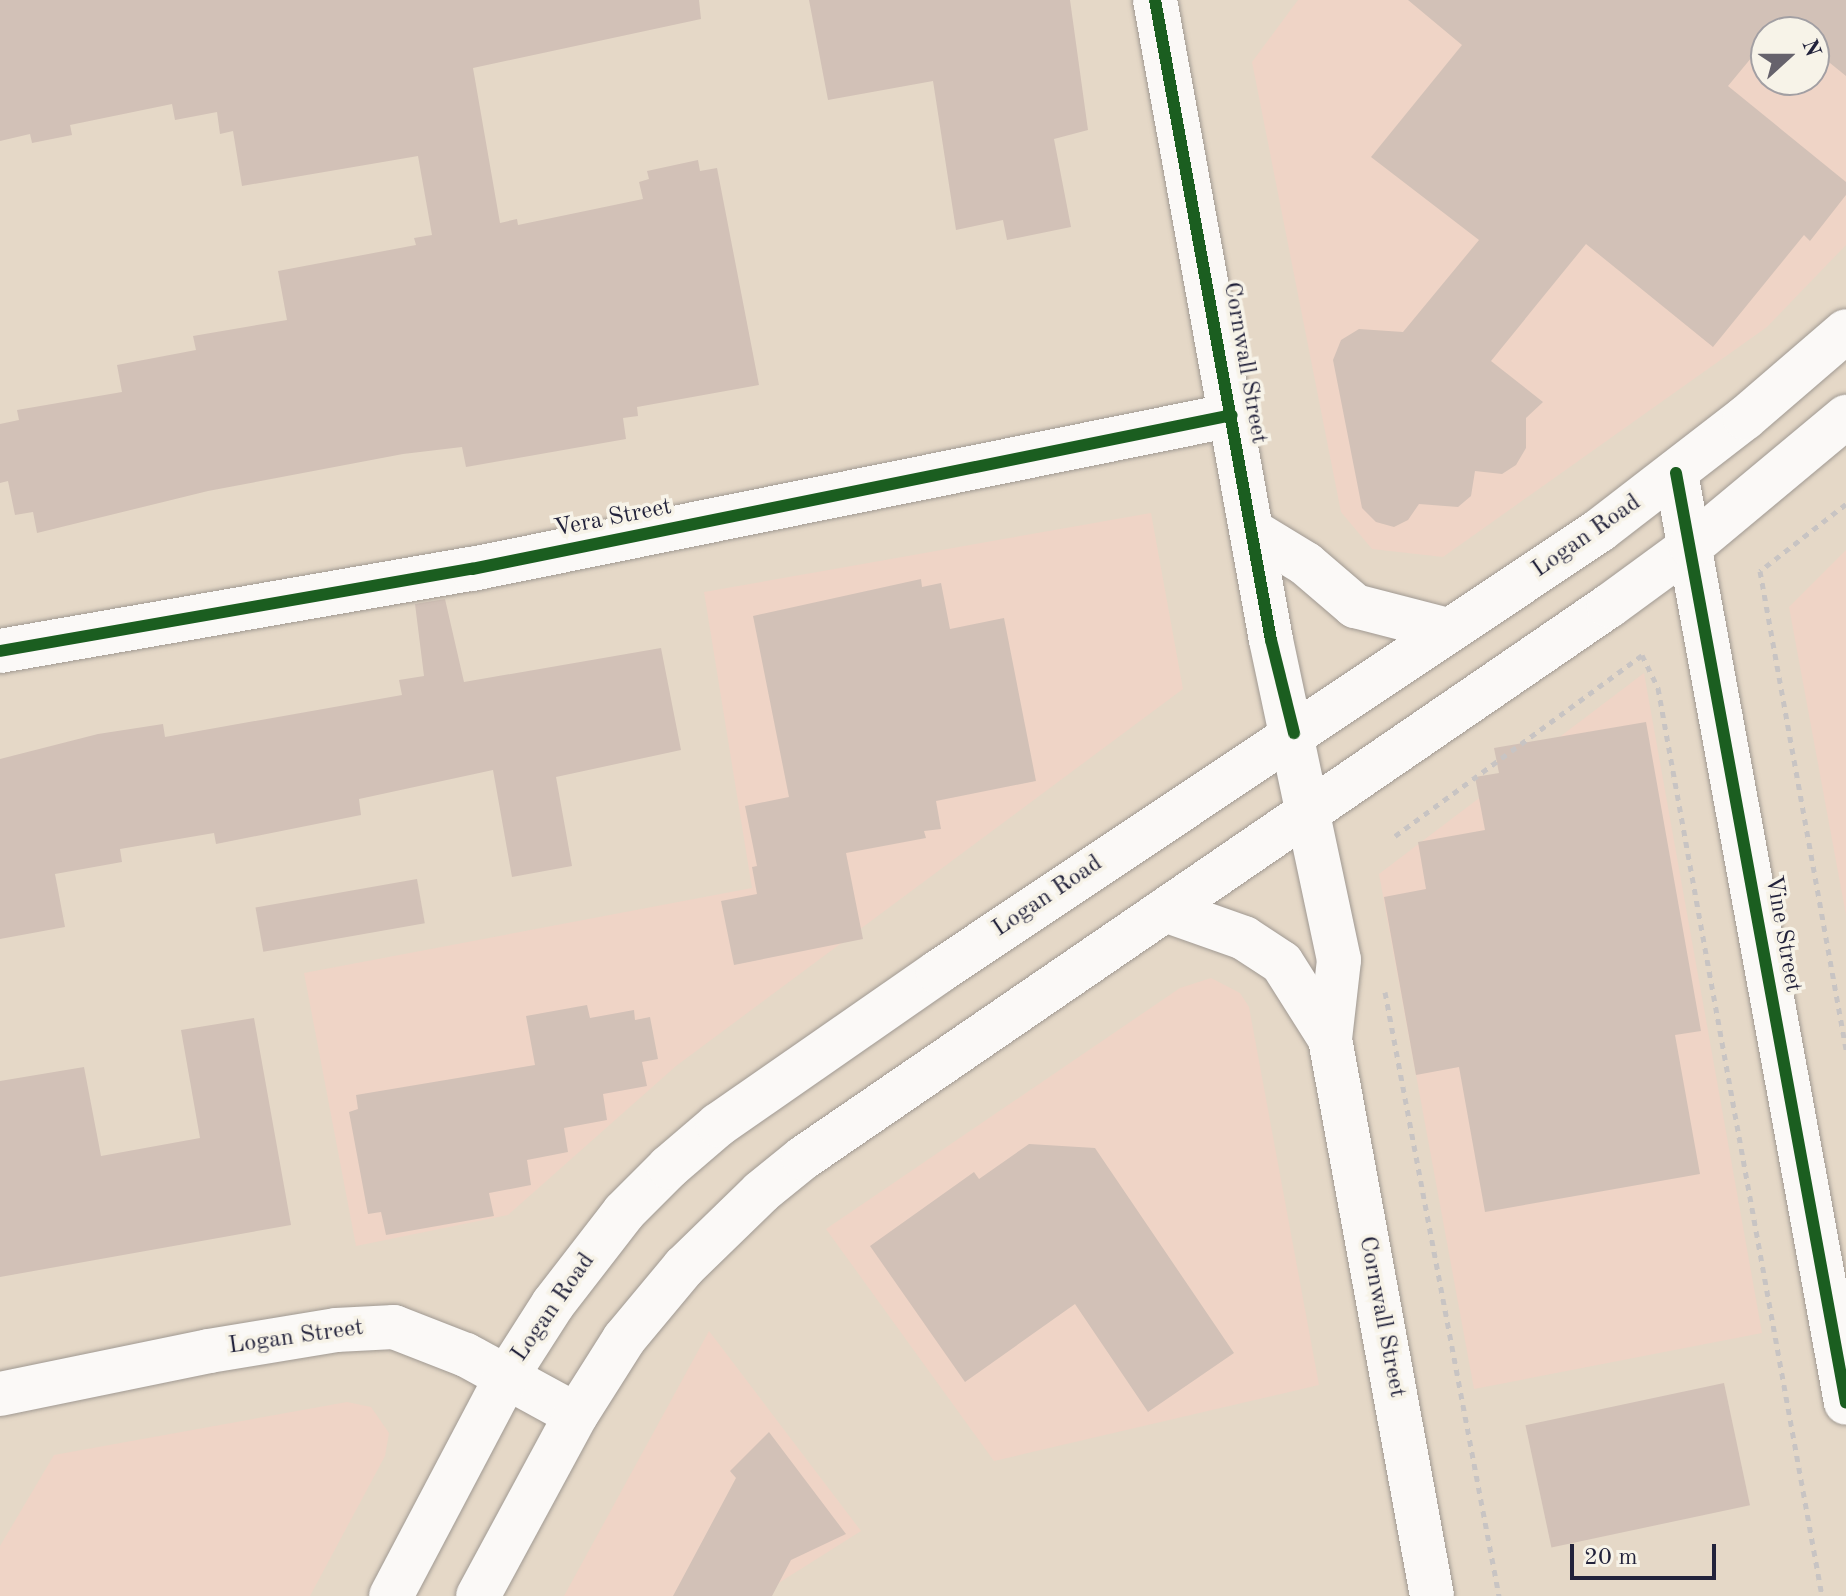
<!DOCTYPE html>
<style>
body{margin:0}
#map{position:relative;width:1846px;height:1596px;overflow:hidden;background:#e5d8c7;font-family:"Old Standard TT",serif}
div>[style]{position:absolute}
.built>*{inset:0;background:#efd4c6}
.building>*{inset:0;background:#d2c1b7;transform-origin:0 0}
.path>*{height:5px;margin-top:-2.5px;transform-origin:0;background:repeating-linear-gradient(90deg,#c8c4c3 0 6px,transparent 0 12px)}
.roads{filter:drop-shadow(0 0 2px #a09992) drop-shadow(0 0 2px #a09992)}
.minor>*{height:44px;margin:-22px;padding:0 22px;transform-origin:22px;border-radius:22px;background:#fbf9f7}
.secondary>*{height:44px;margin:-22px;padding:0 22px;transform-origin:22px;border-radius:22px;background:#fbf9f7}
.primary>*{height:44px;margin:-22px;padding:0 22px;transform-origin:22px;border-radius:22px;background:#fbf9f7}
.cycleway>*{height:12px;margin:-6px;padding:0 6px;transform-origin:6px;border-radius:6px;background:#1b5e20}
span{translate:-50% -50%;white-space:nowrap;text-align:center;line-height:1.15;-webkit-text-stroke:7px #f7f3e8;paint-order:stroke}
.street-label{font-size:24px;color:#22223b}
.north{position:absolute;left:1750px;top:16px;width:80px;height:80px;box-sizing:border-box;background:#f7f3e8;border:2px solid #a29fa3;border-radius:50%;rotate:69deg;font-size:22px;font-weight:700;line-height:32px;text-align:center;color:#22223b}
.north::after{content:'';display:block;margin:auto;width:28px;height:36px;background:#66626c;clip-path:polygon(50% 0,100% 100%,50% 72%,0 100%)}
.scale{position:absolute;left:1570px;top:1544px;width:146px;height:36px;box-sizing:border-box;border:4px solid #22223b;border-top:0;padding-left:10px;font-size:24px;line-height:28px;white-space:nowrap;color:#22223b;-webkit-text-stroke:6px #f7f3e8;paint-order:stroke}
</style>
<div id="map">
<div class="built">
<i style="clip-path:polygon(evenodd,1298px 0,1846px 0,1846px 245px,1767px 327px,1443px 557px,1372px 549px,1341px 512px,1252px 62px,1298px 0,1766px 32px,1814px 32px,1814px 80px,1766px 80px,1766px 32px)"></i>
<i style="clip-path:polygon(1151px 513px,1183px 689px,676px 1066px,508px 1215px,356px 1246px,304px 973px,752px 888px,704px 592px)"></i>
<i style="clip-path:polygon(1846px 550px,1846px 915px,1789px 607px)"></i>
<i style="clip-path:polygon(1644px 673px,1762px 1333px,1474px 1389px,1379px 874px)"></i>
<i style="clip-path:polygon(1211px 978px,1240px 993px,1249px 1007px,1319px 1385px,994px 1461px,826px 1229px,1180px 988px)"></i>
<i style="clip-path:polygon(709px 1331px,861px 1531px,758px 1596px,564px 1596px)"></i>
<i style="clip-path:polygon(347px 1402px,371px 1407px,389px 1433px,385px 1456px,310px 1596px,0 1596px,0 1546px,54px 1455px)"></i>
</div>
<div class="building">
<i style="clip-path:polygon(0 0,699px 0,701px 19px,473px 68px,500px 223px,517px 219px,518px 225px,643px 199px,639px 182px,649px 179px,647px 171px,698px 160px,700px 171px,717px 168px,759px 385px,637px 407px,638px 416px,623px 418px,626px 439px,466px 467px,462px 447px,403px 454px,208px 491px,37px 533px,33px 512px,15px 515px,8px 481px,0 483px,0 424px,19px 420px,17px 410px,122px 392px,117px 365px,196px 350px,193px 336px,287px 320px,278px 271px,416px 245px,414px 238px,432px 235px,418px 156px,242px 186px,233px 131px,220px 134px,217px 112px,175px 120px,172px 104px,70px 125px,72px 135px,32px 143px,30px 134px,0 141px)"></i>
<i style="clip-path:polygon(809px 0,1070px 0,1088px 130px,1054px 139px,1071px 227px,1007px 240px,1003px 220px,956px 230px,933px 81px,828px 100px)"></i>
<i style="clip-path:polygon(1408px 0,1846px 0,1846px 76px,1814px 50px,1814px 32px,1792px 32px,1781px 23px,1766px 32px,1766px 40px,1728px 86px,1846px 182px,1846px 195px,1810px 241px,1804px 235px,1713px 347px,1586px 244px,1491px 361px,1543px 402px,1526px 418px,1526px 448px,1516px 465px,1502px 474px,1475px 471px,1471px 496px,1458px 507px,1419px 504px,1408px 520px,1394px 527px,1376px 522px,1362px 508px,1333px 360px,1341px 340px,1359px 329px,1403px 332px,1479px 240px,1371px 157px,1462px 45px)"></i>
<i style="clip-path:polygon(921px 579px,922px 587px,941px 583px,950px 629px,1004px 618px,1036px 781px,936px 801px,941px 829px,924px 831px,926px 838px,846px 853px,863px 939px,734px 965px,721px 901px,757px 894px,752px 867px,757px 866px,745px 806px,789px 797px,753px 616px)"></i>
<i style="clip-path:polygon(445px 599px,464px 682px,661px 648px,681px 750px,556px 777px,572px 866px,512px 877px,493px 770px,359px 799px,361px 815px,216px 844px,214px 833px,120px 849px,122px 862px,55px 874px,65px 927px,0 939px,0 759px,98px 734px,163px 724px,165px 737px,402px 695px,399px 680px,424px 676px,415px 604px)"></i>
<i style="clip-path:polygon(1646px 722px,1701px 1031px,1675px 1035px,1700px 1174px,1485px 1212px,1459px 1067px,1416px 1075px,1384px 897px,1426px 889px,1418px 842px,1485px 830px,1475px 777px,1499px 773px,1494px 748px)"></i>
<i style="left:417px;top:879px;width:45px;height:164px;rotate:80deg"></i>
<i style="clip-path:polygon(587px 1005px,590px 1018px,634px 1010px,635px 1020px,650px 1017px,658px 1059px,642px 1062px,647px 1086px,603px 1094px,607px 1120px,564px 1128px,568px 1152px,527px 1160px,531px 1185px,489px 1193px,494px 1216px,386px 1235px,381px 1212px,368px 1214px,349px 1112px,358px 1109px,356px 1095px,535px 1065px,526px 1016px)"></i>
<i style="clip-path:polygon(254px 1018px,291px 1225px,0 1277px,0 1081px,84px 1067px,101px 1156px,200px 1138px,181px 1030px)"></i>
<i style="clip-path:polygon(1029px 1144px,1095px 1148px,1234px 1353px,1148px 1412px,1075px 1304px,965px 1382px,870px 1246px,974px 1172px,979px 1179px)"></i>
<i style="left:1724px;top:1383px;width:125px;height:203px;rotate:78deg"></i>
<i style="clip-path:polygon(769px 1432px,846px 1534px,791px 1560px,772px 1596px,673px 1596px,736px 1478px,730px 1471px)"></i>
</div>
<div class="path">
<i style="left:1846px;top:504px;width:109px;rotate:142.1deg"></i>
<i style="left:1760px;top:571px;width:488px;rotate:79.8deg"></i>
<i style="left:1395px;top:836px;width:306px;rotate:-36.2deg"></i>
<i style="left:1642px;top:655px;width:37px;rotate:64deg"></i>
<i style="left:1658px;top:688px;width:923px;rotate:79.76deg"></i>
<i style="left:1385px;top:992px;width:615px;rotate:79.31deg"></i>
</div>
<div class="roads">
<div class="minor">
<i style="left:1676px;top:473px;width:945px;rotate:79.64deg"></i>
<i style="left:0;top:651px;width:479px;rotate:-9.9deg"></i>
<i style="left:472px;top:569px;width:775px;rotate:-11.45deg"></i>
<i style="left:0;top:1394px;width:213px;rotate:-11.6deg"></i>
<i style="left:209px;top:1351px;width:129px;rotate:-9.4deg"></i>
<i style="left:336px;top:1330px;width:58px;rotate:-3deg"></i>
<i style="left:394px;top:1327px;width:77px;rotate:21.3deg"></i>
<i style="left:466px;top:1355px;width:125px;rotate:28.6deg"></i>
</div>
<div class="secondary">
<i style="left:1155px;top:0;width:650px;rotate:79.73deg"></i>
<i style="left:1271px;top:640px;width:327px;rotate:78deg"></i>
<i style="left:1339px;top:960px;width:80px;rotate:96.5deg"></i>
<i style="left:1330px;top:1039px;width:566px;rotate:79.62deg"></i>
<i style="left:1165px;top:910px;width:84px;rotate:19.5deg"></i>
<i style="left:1244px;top:938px;width:45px;rotate:33.3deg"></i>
<i style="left:1282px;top:963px;width:90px;rotate:57.7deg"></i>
</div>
<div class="primary">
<i style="left:1252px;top:531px;width:63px;rotate:31.4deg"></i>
<i style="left:1306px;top:564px;width:65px;rotate:40.6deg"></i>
<i style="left:1355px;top:606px;width:96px;rotate:14.5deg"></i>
<i style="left:391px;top:1596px;width:249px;rotate:-62.2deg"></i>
<i style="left:507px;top:1376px;width:85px;rotate:-57.4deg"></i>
<i style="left:553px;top:1304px;width:116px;rotate:-52.3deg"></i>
<i style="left:624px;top:1212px;width:64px;rotate:-45deg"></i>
<i style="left:669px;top:1167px;width:65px;rotate:-40.6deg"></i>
<i style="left:718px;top:1125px;width:268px;rotate:-34.8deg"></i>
<i style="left:938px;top:972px;width:796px;rotate:-33.73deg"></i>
<i style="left:1600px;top:530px;width:183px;rotate:-37.7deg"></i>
<i style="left:1745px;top:418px;width:133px;rotate:-40.7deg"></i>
<i style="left:478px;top:1596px;width:206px;rotate:-61.6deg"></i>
<i style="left:576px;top:1415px;width:90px;rotate:-57.7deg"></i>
<i style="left:624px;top:1339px;width:94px;rotate:-50.2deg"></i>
<i style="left:684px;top:1267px;width:107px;rotate:-44.2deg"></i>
<i style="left:761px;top:1192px;width:54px;rotate:-39deg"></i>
<i style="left:803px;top:1158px;width:977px;rotate:-34.41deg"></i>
<i style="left:1609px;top:606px;width:102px;rotate:-36.2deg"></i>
<i style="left:1691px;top:546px;width:202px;rotate:-39.8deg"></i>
</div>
</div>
<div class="cycleway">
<i style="left:1155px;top:0;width:650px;rotate:79.73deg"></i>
<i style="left:1271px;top:640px;width:96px;rotate:76.1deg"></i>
<i style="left:1676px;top:473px;width:945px;rotate:79.64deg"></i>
<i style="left:0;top:651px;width:479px;rotate:-9.9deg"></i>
<i style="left:472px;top:569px;width:775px;rotate:-11.45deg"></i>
</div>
<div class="street-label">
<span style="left:1244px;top:363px;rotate:80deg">Cornwall Street</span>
<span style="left:613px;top:519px;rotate:-11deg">Vera Street</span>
<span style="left:1587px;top:537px;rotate:-35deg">Logan Road</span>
<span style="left:1048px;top:897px;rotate:-34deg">Logan Road</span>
<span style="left:1782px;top:934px;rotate:80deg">Vine Street</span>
<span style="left:554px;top:1308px;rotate:-55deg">Logan Road</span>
<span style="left:1381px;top:1317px;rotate:79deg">Cornwall Street</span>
<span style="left:296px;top:1338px;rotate:-8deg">Logan Street</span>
</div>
<div class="north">N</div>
<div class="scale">20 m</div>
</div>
